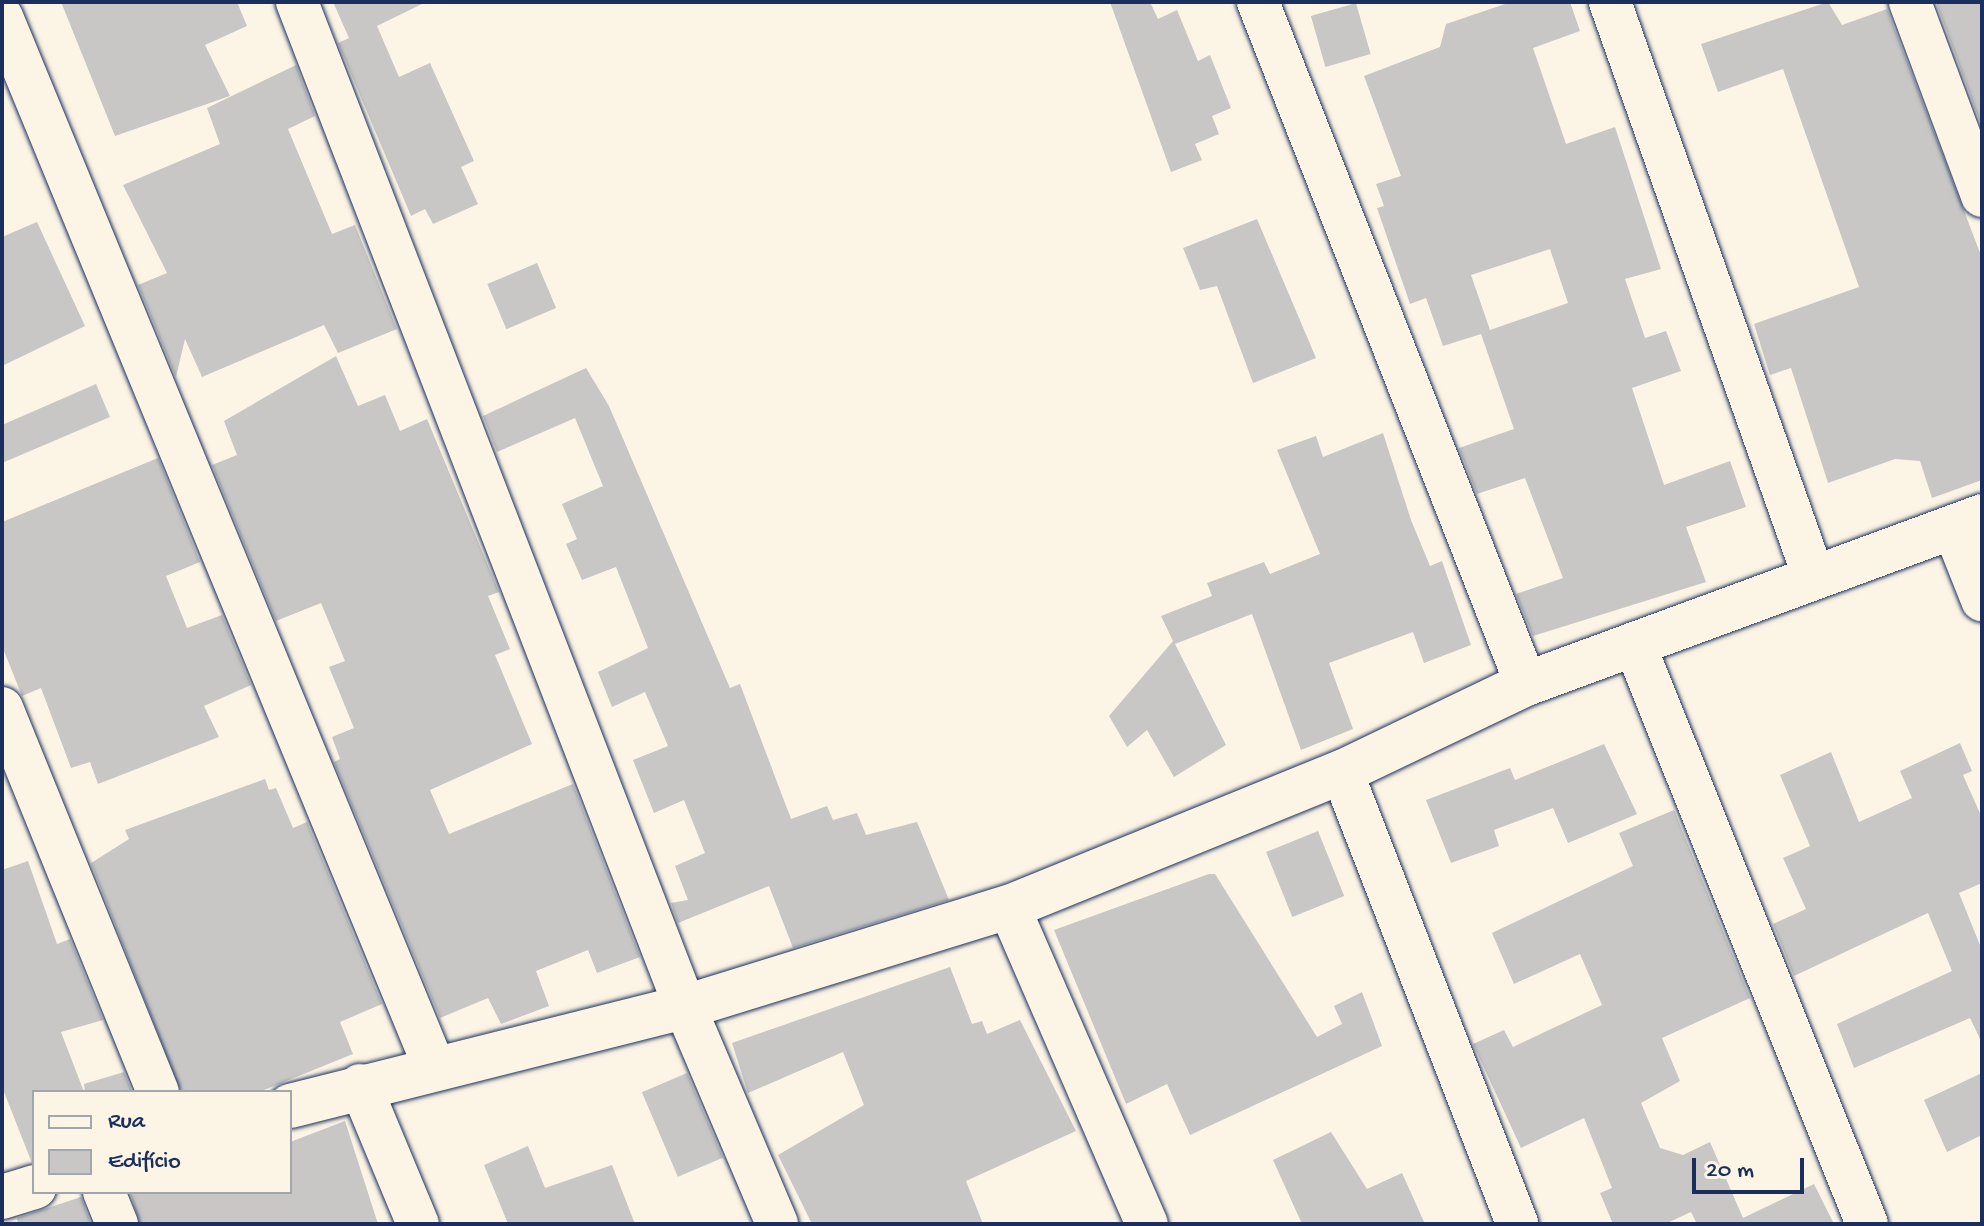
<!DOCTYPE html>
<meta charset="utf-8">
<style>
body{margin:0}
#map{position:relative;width:1984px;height:1226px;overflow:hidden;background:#fcf5e5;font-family:"Gochi Hand",sans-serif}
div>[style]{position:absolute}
.building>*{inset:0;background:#c8c7c6;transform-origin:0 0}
.roads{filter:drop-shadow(0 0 2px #1b2f5e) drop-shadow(0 0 2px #1b2f5e)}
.street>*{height:42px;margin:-21px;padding:0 21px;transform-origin:21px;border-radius:21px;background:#fcf5e5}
.secondary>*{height:44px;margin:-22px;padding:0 22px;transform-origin:22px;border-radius:22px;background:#fcf5e5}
span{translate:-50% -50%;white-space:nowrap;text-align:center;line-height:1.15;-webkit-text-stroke:8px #fcf5e5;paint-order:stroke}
.frame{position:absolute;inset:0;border:4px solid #1b2f5e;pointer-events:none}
.legend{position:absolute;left:32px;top:1090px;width:260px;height:104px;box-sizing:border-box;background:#fcf5e5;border:2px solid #a2a6af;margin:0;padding:10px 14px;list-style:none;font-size:24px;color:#1b2f5e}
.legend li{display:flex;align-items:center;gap:16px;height:40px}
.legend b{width:40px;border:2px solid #a2a6af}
.scale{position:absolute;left:1692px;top:1158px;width:112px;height:36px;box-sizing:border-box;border:4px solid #1b2f5e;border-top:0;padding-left:10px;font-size:24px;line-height:28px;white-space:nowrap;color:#1b2f5e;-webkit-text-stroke:6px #fcf5e5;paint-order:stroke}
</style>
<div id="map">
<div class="building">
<i style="clip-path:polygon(61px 2px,237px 2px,247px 26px,205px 45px,230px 96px,115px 136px)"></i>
<i style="clip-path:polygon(333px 2px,426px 2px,377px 26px,399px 77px,430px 63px,474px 161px,461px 167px,478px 204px,433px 224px,425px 209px,411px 216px,338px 43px,349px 38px)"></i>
<i style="clip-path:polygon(1110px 2px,1150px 2px,1158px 19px,1177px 10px,1198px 61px,1210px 55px,1231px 108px,1212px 116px,1219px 134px,1195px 144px,1202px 160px,1171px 172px)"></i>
<i style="clip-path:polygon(evenodd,1511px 2px,1570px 2px,1580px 31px,1533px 48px,1566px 144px,1615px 127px,1661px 269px,1625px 279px,1645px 338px,1666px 331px,1681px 371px,1632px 388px,1664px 485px,1730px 461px,1746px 507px,1686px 527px,1706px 582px,1533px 636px,1516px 594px,1563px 578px,1525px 478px,1477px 494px,1459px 448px,1514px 429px,1481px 334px,1443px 346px,1426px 298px,1410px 304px,1377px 208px,1384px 206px,1376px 184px,1401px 176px,1364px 76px,1440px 47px,1446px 24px,1511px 2px,1550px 249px,1568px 303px,1490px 330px,1471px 275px,1550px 249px)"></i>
<i style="clip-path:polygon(1828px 2px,1842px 25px,1887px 9px,1982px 258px,1982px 480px,1932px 498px,1920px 461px,1895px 459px,1828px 483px,1791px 368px,1770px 375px,1754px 324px,1859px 287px,1783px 69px,1718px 92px,1701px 44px)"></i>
<i style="clip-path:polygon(1936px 2px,1982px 2px,1982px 127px)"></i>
<i style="left:1356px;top:3px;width:53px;height:47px;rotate:74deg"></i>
<i style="clip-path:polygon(296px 65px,315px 116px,288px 129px,332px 234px,355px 225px,397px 329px,338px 353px,324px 325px,202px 377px,185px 339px,176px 377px,138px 285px,167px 273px,123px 185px,220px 144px,207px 108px)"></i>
<i style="clip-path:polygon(1257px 219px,1316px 358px,1253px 383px,1217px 286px,1200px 290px,1183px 248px)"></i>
<i style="clip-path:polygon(37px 222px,85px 326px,2px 366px,2px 237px)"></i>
<i style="left:537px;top:263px;width:49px;height:54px;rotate:67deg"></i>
<i style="clip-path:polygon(336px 356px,358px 406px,385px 395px,400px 431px,427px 419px,499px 592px,488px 596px,510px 649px,495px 655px,532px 744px,430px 790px,449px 834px,573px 784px,640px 957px,597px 973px,588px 950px,536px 971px,549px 1006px,501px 1024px,488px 998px,440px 1018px,334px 762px,340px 759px,332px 737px,354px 728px,329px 667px,345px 661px,321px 603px,276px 621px,212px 465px,237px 455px,224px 421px)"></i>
<i style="clip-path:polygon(586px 368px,609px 406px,730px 688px,740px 684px,791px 819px,827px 806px,833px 820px,857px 813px,866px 835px,917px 822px,949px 900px,793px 948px,769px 886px,678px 923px,671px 903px,688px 900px,675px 866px,705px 853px,684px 800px,654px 813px,633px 760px,668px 746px,645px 692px,612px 707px,598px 672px,648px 648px,616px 567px,582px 580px,566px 544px,577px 539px,562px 504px,603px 486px,575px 418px,497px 452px,483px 416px)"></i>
<i style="clip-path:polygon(96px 384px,110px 417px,2px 463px,2px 425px)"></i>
<i style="clip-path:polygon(1383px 433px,1411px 520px,1430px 566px,1442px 561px,1471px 645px,1424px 663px,1413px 632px,1329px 663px,1353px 729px,1301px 750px,1252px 614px,1175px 644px,1226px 745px,1174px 777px,1147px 730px,1127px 747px,1109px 716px,1173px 641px,1161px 616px,1212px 596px,1207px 583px,1264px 562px,1270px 574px,1320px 554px,1277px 450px,1316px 436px,1323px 457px)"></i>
<i style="clip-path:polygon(158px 458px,200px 562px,166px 576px,187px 628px,222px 615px,251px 685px,204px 706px,219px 737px,98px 784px,90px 762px,71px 768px,41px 688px,22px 696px,2px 646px,2px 522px)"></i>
<i style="clip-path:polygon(1960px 743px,1972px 771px,1963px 775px,1982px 818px,1982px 883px,1959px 893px,1982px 950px,1982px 1043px,1970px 1018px,1854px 1068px,1837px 1024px,1952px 971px,1928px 913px,1794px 976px,1773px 924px,1806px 909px,1783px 858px,1810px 846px,1780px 775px,1831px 752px,1859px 822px,1912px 798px,1900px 771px)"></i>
<i style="clip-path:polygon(1604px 744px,1637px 814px,1568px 843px,1553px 808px,1494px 830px,1499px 846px,1451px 863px,1426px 800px,1510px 768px,1515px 780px)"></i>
<i style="clip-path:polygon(265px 779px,269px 790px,276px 788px,293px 828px,307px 822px,382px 1004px,340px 1022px,353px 1054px,259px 1092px,181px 1092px,91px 863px,129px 839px,125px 830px)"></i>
<i style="clip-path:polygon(1674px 810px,1750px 998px,1662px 1038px,1680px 1081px,1641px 1103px,1660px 1148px,1683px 1155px,1710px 1142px,1743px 1218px,1814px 1184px,1834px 1224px,1697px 1224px,1691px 1212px,1665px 1224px,1613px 1224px,1600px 1193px,1612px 1188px,1584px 1118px,1521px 1148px,1473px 1044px,1504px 1030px,1513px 1047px,1602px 1005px,1580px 954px,1514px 984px,1492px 933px,1633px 866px,1619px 833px)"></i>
<i style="left:1318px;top:831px;width:70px;height:56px;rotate:68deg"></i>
<i style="clip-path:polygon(28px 861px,57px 944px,70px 939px,103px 1020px,61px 1032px,84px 1092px,34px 1092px,32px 1163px,2px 1087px,2px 870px)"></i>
<i style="clip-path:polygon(1209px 874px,1215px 874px,1317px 1037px,1342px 1024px,1334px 1006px,1362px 992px,1382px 1046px,1190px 1135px,1167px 1084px,1126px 1104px,1054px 930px)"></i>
<i style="clip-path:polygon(950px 967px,972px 1024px,982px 1021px,987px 1034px,1020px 1020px,1076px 1131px,966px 1181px,983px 1224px,812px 1224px,778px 1155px,864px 1105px,843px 1052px,748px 1093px,732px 1043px)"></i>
<i style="clip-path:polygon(124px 1072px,132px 1092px,85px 1092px,84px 1084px)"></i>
<i style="left:687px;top:1073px;width:92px;height:49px;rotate:67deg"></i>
<i style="clip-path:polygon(1982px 1073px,1982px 1135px,1947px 1152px,1924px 1100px)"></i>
<i style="clip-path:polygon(345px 1121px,378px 1224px,140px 1224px,130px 1192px,290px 1192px,290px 1142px)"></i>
<i style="clip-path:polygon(1331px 1132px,1367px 1189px,1402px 1173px,1425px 1224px,1302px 1224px,1273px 1160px)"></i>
<i style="clip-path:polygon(528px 1146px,545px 1188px,612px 1165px,635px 1224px,508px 1224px,484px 1165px)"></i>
<i style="clip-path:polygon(81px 1197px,91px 1224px,18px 1224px,17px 1218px)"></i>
</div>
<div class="roads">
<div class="street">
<i style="left:297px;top:2px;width:1077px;rotate:68.89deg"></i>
<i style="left:685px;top:1007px;width:236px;rotate:67deg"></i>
<i style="left:1258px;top:2px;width:733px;rotate:68.55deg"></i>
<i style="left:1610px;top:2px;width:608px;rotate:70.49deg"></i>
<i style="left:1910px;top:2px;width:207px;rotate:69.6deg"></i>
<i style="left:2px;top:17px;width:1138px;rotate:67.63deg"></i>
<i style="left:1953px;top:527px;width:79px;rotate:68.3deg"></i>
<i style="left:1634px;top:643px;width:626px;rotate:68.15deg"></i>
<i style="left:2px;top:708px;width:414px;rotate:67.9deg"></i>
<i style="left:1342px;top:772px;width:485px;rotate:68.8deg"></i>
<i style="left:1009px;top:907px;width:346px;rotate:66.5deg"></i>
<i style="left:360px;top:1085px;width:151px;rotate:67.4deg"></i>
<i style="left:104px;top:1192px;width:35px;rotate:68deg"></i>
</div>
<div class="secondary">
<i style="left:290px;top:1106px;width:407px;rotate:-14.1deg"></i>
<i style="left:685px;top:1007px;width:339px;rotate:-17.2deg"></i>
<i style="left:1009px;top:907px;width:359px;rotate:-22.1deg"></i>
<i style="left:1342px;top:772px;width:204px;rotate:-25.6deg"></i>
<i style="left:1526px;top:684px;width:486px;rotate:-20.2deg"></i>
<i style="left:2px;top:1197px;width:34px;rotate:-17deg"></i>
</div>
</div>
<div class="frame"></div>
<ul class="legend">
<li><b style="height:10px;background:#fcf5e5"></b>Rua</li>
<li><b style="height:22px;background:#c8c7c6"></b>Edifício</li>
</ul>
<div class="scale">20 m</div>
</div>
